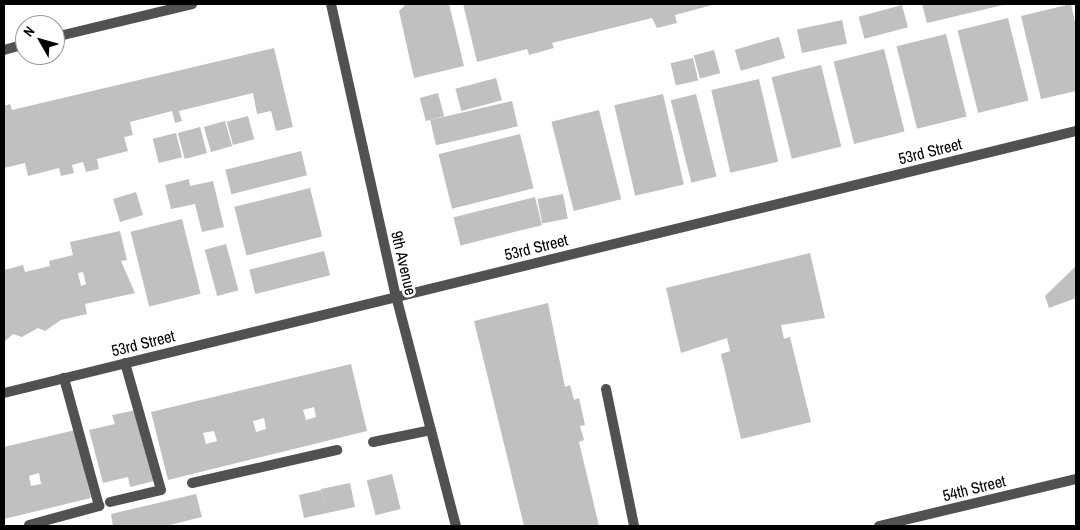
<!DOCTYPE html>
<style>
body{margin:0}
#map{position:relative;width:1080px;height:530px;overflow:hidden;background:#fff;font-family:"Archivo Narrow",sans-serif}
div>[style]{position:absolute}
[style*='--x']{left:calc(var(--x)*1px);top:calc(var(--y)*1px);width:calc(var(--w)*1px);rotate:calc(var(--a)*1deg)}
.building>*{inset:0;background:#c0c0c0;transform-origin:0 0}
.lane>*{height:10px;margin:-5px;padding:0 5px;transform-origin:5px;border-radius:5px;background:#515151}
.street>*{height:10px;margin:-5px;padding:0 5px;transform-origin:5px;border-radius:5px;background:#515151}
span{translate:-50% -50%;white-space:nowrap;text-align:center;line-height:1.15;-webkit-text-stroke:5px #fff;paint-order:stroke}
.street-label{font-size:16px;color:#000}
.frame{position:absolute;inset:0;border:5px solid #000;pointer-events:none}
.north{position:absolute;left:15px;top:15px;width:50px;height:50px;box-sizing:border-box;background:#fff;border:1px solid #999;border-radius:50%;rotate:308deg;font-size:14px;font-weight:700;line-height:20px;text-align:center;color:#000}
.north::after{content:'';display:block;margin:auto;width:18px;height:22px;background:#000;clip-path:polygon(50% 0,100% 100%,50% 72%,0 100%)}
</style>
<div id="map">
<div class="building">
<i style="clip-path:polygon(429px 4px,449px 4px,464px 66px,414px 78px,399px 11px,405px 5px)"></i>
<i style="clip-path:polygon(463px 4px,716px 4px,675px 15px,677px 23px,657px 28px,652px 18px,552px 43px,554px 48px,529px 55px,527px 49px,477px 62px)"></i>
<i style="clip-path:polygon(922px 4px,1003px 4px,1003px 5px,927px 23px)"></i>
<i style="clip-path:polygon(1071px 4px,1076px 26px,1076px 91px,1041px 99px,1021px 16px)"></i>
<i style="left:902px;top:5px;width:23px;height:45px;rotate:75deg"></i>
<i style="left:1008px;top:18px;width:85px;height:52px;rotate:76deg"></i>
<i style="left:842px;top:20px;width:24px;height:46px;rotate:78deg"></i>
<i style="left:946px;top:34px;width:85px;height:51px;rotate:76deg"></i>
<i style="left:779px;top:37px;width:22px;height:46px;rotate:74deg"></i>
<i style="clip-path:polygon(274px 48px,293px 127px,276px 131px,271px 111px,257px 114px,253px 93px,179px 111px,182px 121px,175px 123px,172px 111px,130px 122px,133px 135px,124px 137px,128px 151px,97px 159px,99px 169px,86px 172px,83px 162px,72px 165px,74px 173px,61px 176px,59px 168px,28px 176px,25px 163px,4px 168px,4px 106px,10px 104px,12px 110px)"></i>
<i style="left:884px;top:49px;width:85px;height:52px;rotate:76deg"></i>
<i style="left:714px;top:50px;width:24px;height:21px;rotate:75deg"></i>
<i style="left:693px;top:58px;width:23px;height:23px;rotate:77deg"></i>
<i style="left:821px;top:65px;width:84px;height:51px;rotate:76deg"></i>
<i style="left:496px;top:78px;width:23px;height:42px;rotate:75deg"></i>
<i style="left:759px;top:79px;width:85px;height:49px;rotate:77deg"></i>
<i style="left:438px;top:93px;width:24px;height:19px;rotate:75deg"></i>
<i style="left:663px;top:94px;width:93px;height:50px;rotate:77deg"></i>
<i style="left:696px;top:94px;width:85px;height:26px;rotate:76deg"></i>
<i style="left:512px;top:101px;width:26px;height:84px;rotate:77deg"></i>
<i style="left:599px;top:110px;width:92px;height:49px;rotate:76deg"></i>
<i style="left:248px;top:116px;width:24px;height:22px;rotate:75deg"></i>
<i style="left:225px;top:121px;width:26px;height:22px;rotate:74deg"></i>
<i style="left:200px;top:127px;width:27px;height:23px;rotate:75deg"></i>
<i style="left:176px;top:133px;width:25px;height:24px;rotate:76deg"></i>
<i style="left:520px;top:134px;width:56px;height:84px;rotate:76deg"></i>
<i style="left:301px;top:151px;width:25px;height:78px;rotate:76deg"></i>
<i style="clip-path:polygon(189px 179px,190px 186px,213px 181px,224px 227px,202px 232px,195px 204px,171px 209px,165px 185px)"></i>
<i style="left:310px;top:188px;width:50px;height:78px;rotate:76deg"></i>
<i style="left:136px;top:192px;width:24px;height:24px;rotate:73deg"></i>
<i style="left:563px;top:194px;width:25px;height:26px;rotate:79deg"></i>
<i style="left:535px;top:197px;width:29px;height:84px;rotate:76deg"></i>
<i style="left:182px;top:219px;width:77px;height:53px;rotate:76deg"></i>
<i style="clip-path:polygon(evenodd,120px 231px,127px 260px,121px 261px,135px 293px,85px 304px,87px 314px,61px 320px,45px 331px,38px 328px,22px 337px,13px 334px,4px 342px,4px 270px,23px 265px,25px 272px,50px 266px,49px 261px,73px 255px,70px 242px,120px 231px,83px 272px,86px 284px,81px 286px,78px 273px,83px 272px)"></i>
<i style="left:226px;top:244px;width:48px;height:22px;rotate:75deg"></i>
<i style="left:324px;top:251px;width:25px;height:77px;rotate:76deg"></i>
<i style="clip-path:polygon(810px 253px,825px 318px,781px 325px,784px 339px,790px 337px,811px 422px,741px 439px,721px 354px,730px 351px,727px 338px,681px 353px,666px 288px)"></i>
<i style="clip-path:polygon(1076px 266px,1076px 298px,1049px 308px,1045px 296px)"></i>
<i style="clip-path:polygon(548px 303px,565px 387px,570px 385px,574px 400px,579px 398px,585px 425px,580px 426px,584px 440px,579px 442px,599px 526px,524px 526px,474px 321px)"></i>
<i style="clip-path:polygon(evenodd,351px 364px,367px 431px,168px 480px,151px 412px,351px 364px,314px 407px,316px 417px,306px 420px,303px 410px,314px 407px,351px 364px,264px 418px,266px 429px,256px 432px,253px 421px,264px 418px,351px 364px,214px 431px,217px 441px,206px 444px,203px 433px,214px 431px)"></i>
<i style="clip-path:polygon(136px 410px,154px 481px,130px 487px,128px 477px,103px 483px,89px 430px,115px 424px,112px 415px)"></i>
<i style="clip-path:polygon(evenodd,75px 430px,91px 498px,4px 519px,4px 447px,75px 430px,39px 473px,41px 484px,31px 486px,29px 476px,39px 473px)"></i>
<i style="left:392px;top:474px;width:36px;height:26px;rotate:76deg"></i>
<i style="clip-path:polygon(350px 483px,355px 507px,304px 518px,299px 495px,321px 490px,325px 508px,321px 489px)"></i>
<i style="clip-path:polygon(196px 494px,202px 517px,165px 526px,113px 526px,111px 514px)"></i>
</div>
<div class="lane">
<i style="--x:606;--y:389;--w:140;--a:78.4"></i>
<i style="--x:373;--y:442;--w:59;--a:-11.7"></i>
<i style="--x:192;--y:483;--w:149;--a:-12.8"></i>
<i style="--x:110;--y:502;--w:52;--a:-13.2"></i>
<i style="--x:161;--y:490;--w:132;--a:-105.8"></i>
<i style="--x:29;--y:525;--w:73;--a:-15.2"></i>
<i style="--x:99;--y:506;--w:133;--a:-105.3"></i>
</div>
<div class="street">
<i style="--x:331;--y:4;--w:299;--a:77.5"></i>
<i style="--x:396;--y:296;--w:238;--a:75.4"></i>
<i style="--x:55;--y:37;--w:141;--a:-13.5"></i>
<i style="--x:4;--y:50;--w:22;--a:-16"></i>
<i style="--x:4;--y:393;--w:1104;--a:-13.73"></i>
<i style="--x:879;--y:526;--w:203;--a:-13.4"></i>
</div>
<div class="street-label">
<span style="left:930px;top:151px;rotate:-14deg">53rd Street</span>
<span style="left:536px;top:247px;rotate:-14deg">53rd Street</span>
<span style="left:404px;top:263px;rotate:77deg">9th Avenue</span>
<span style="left:143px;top:343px;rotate:-14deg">53rd Street</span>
<span style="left:974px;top:488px;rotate:-14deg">54th Street</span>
</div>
<div class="frame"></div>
<div class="north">N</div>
</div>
